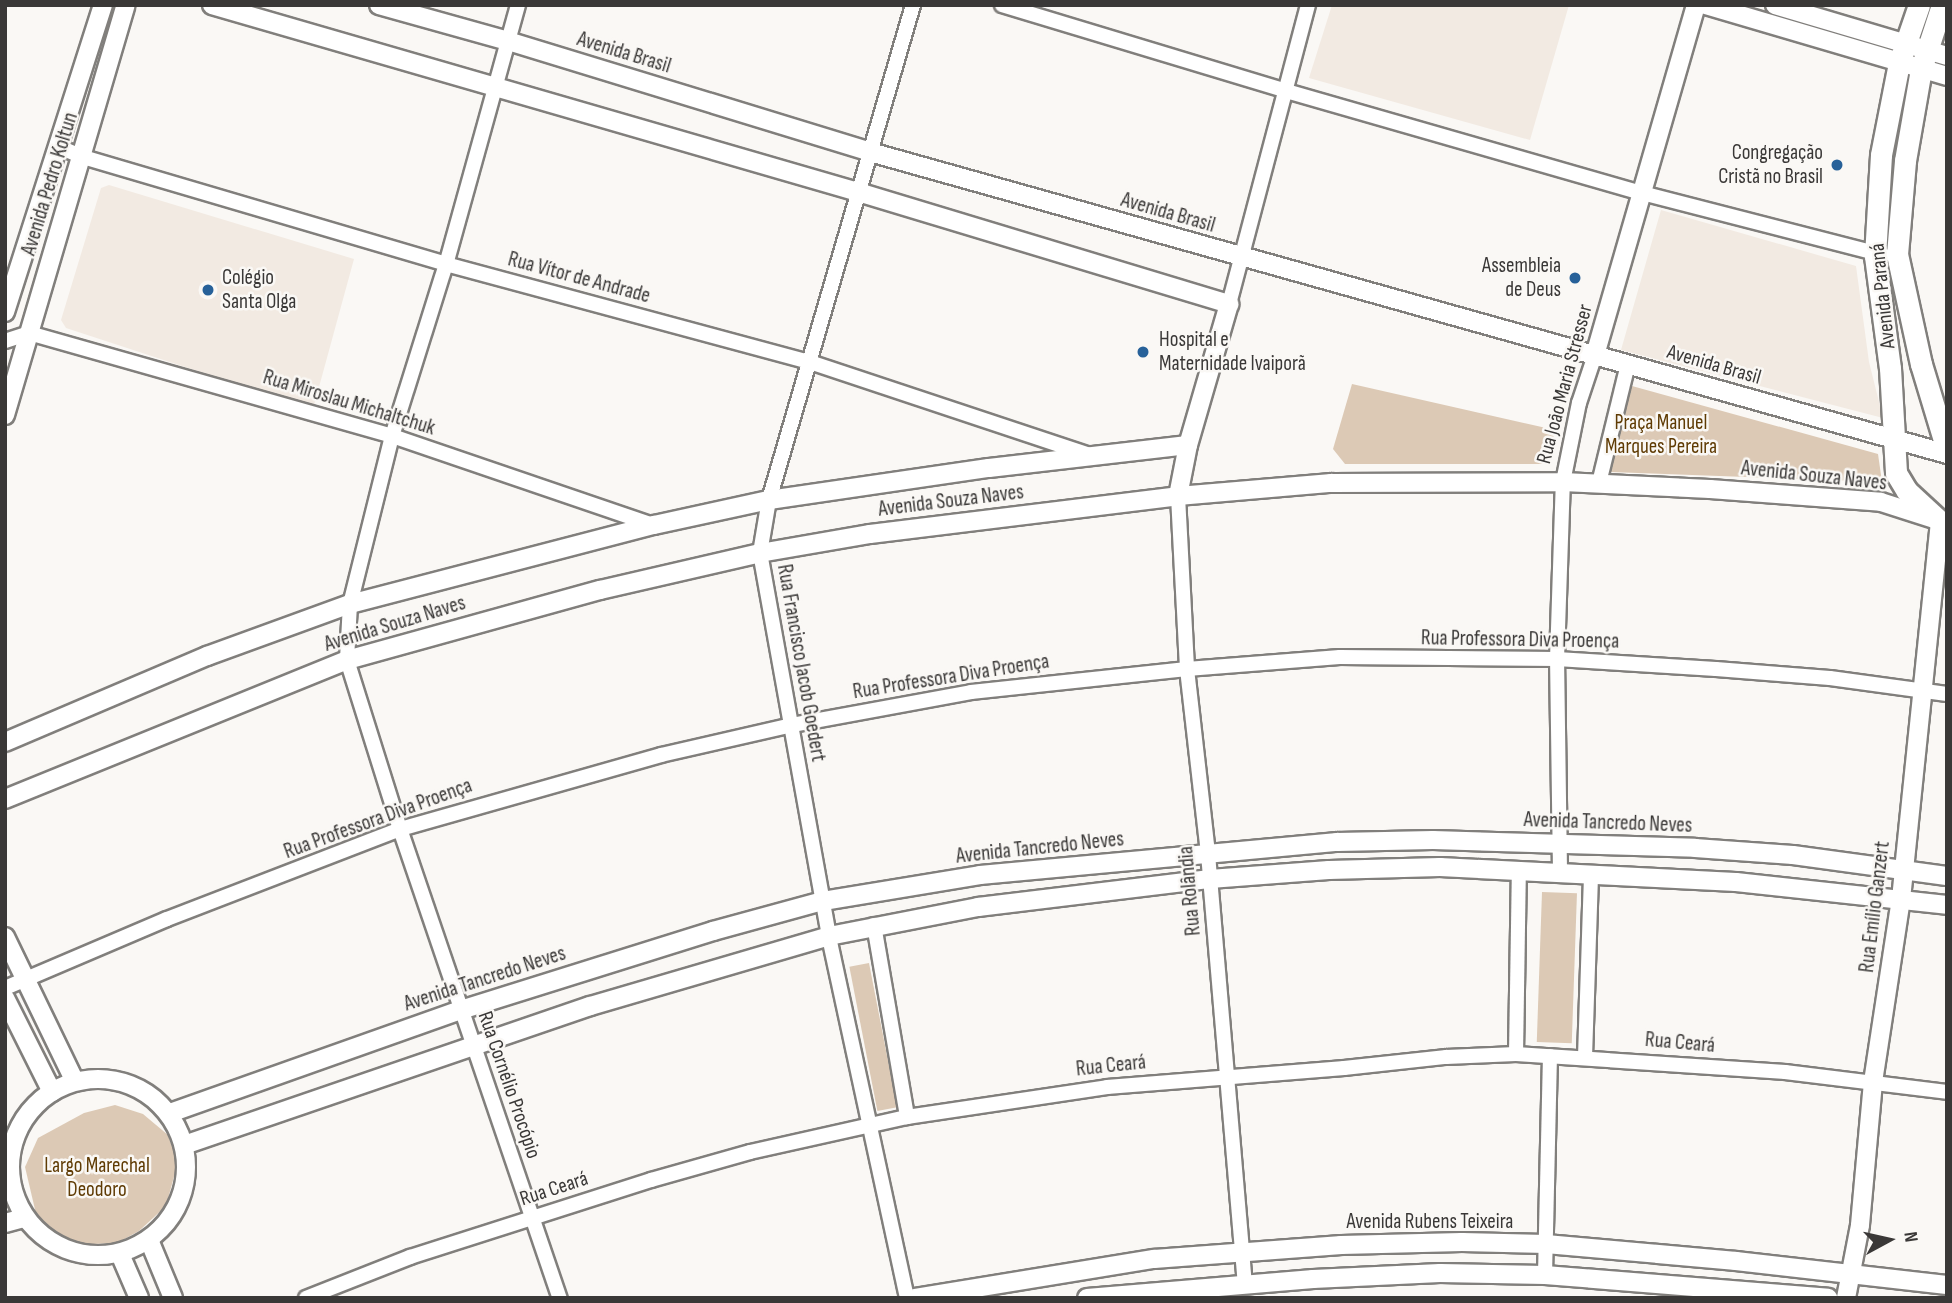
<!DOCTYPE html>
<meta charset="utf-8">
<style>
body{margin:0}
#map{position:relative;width:1952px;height:1303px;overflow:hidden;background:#faf8f5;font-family:"Sofia Sans Condensed",sans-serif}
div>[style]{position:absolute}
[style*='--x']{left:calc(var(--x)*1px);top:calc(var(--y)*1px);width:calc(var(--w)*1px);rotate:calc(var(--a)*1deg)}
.built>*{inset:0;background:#f2eae2}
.green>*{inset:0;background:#dcc9b5;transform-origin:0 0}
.roads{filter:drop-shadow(2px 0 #817f7c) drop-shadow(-2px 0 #817f7c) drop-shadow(0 2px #817f7c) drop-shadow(0 -2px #817f7c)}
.minor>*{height:14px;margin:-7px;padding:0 7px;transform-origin:7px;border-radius:7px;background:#fff}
.tertiary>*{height:18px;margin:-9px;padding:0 9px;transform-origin:9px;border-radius:9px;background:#fff}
.tertiary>.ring{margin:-9px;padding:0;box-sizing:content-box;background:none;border:18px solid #fff;border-radius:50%}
.secondary>*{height:21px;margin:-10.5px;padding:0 10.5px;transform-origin:10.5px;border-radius:10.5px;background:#fff}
.dots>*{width:19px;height:19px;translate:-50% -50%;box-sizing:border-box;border:4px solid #faf8f5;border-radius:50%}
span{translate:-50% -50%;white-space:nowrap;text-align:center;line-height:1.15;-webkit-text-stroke:5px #faf8f5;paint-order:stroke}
.street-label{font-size:21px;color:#3a3837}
.poi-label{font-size:21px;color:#3a3837}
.right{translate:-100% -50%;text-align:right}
.left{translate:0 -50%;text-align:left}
.park-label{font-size:21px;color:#5f3b04}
.frame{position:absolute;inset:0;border:7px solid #3a3837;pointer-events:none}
.north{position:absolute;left:1854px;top:1205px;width:70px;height:70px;-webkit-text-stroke:5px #faf8f5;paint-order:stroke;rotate:82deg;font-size:19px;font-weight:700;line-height:28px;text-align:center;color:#3a3837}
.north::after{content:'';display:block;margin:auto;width:24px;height:32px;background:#3a3837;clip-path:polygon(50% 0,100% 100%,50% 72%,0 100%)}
</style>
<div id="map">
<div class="built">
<i style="clip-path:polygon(1332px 5px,1569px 5px,1530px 140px,1309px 78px)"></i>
<i style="clip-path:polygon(109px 185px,354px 259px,313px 409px,66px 328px,61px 320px,101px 188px)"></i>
<i style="clip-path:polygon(1661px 210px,1856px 266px,1869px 362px,1883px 418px,1621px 350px)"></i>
</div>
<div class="green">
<i style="clip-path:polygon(1352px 384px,1555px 430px,1547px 464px,1345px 464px,1333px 449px)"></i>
<i style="clip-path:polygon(1632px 386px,1878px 454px,1882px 482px,1611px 472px)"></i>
<i style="left:1542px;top:892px;width:35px;height:150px;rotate:2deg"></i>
<i style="left:869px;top:963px;width:147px;height:20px;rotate:79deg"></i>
<i style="clip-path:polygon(115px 1105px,143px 1114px,168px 1135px,175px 1155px,175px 1173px,166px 1206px,139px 1231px,117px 1243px,69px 1245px,37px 1218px,25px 1167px,38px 1138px,84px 1113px)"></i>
</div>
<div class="roads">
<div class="minor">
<i style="--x:518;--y:5;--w:269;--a:105.5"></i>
<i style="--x:446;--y:264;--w:180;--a:107.4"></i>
<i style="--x:392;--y:436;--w:173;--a:104"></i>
<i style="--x:350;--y:604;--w:56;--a:93.1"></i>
<i style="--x:347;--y:660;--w:177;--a:72.6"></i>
<i style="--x:400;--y:829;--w:496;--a:71.2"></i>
<i style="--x:1002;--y:5;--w:297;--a:16.8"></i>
<i style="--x:1286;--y:91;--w:370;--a:16"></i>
<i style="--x:1642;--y:193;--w:249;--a:14.4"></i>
<i style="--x:57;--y:146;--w:28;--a:23"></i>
<i style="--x:83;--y:157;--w:378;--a:16.4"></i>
<i style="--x:446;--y:264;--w:377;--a:15.1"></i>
<i style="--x:810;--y:362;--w:294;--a:18.4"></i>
<i style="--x:1229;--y:304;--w:309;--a:-75.2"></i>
<i style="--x:5;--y:341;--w:25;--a:-18"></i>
<i style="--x:29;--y:333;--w:377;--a:15.8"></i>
<i style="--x:392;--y:436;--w:277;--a:18.8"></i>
<i style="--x:1599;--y:483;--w:122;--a:-76.3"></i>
<i style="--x:1178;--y:496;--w:173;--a:87"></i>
<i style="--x:1187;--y:669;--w:186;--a:83.5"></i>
<i style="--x:1208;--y:854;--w:431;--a:85.1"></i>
<i style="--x:1560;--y:871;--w:212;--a:-90.8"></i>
<i style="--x:1557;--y:659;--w:177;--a:-88.1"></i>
<i style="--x:1563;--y:482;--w:81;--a:-78.6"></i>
<i style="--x:1579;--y:403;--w:51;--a:-71.6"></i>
<i style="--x:874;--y:925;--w:195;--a:80.2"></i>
<i style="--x:5;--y:988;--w:176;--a:-23.1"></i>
<i style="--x:167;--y:919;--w:250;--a:-21.1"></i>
<i style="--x:400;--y:829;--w:271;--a:-15.8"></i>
<i style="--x:661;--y:755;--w:134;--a:-12.9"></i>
<i style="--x:792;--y:725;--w:182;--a:-10.4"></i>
<i style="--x:971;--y:692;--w:217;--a:-6.1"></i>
<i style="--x:1187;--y:669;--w:153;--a:-4.5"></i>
<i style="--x:1340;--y:657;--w:217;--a:0.5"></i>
<i style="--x:1557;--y:659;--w:159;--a:3.6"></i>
<i style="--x:1716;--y:669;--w:114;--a:4.5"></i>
<i style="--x:1830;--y:678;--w:118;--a:7.8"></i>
<i style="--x:1516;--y:1054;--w:185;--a:-89.1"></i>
<i style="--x:1585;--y:1057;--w:184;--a:-88.1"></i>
<i style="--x:1545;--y:1275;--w:219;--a:-88.7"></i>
<i style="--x:306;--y:1298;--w:112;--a:-21.5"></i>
<i style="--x:410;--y:1257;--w:253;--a:-17.7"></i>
<i style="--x:651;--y:1180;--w:103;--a:-15.8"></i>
<i style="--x:750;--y:1152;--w:161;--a:-12.6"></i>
<i style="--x:907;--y:1117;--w:202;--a:-8.5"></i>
<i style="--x:1107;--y:1087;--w:238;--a:-4.6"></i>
<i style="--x:1344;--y:1068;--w:103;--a:-6.2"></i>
<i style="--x:1446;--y:1057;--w:70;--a:-2.5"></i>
<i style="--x:1516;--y:1054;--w:270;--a:3.8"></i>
<i style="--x:1785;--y:1072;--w:163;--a:7"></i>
<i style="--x:907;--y:1298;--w:370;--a:-102.2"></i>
<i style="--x:829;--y:936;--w:389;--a:-100.2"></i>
<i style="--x:760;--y:553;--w:54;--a:-80.4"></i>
<i style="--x:769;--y:500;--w:516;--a:-73.78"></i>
</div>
<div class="tertiary">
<i style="--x:212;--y:5;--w:673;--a:16.14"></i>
<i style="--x:858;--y:192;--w:388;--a:16.8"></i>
<i style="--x:1229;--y:304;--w:147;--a:106.2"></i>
<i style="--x:1188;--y:445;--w:52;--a:101.1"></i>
<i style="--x:379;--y:5;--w:134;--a:15.6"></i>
<i style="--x:508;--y:41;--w:379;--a:17"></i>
<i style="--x:870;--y:152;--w:1119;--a:15.66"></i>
<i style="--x:1706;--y:5;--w:251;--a:16.4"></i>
<i style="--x:1775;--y:5;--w:179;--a:16.5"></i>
<i style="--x:5;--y:312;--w:322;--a:-72.3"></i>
<i style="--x:1595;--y:355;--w:364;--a:-73.9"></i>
<i style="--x:5;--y:415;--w:427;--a:-73.6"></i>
<i style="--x:5;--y:742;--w:220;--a:-23.1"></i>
<i style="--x:207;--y:656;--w:152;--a:-20"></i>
<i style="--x:350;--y:604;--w:314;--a:-14.6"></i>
<i style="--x:654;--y:525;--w:118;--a:-12.3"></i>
<i style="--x:769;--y:500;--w:222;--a:-8.3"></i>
<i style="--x:989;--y:468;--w:200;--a:-6.6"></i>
<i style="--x:5;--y:799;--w:369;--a:-22.1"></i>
<i style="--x:347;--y:660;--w:263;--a:-15.5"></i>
<i style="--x:600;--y:590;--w:164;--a:-13"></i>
<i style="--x:760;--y:553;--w:112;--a:-9.8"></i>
<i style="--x:870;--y:534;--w:310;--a:-7"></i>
<i style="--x:1178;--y:496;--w:154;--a:-4.9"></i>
<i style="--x:1331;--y:483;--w:232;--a:-0.2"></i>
<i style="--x:1563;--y:482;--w:147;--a:2.7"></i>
<i style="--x:1710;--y:489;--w:171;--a:4.3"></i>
<i style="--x:1881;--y:502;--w:59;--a:17.8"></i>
<i style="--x:5;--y:937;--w:159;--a:64.2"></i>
<i style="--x:5;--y:998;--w:105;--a:63.4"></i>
<i class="ring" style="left:10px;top:1079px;width:158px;height:158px"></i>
<i style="--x:170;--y:1113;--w:309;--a:-19.5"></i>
<i style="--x:461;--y:1010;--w:264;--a:-17.4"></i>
<i style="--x:713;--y:931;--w:114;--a:-15.3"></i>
<i style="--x:823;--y:901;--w:159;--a:-9.4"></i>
<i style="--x:980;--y:875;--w:359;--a:-5.3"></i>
<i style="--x:1337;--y:842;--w:96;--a:-1.2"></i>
<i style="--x:1433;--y:840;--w:262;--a:1.7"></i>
<i style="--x:1695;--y:848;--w:98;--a:4.1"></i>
<i style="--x:1793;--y:855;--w:155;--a:7.8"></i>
<i style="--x:184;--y:1145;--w:429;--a:-18.9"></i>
<i style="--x:590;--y:1006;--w:249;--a:-16.3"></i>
<i style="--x:829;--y:936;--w:152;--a:-11"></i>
<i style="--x:978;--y:907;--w:234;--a:-6.9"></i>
<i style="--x:1210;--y:879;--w:119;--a:-4.3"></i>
<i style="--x:1329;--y:870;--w:111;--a:-1.5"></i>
<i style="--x:1440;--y:867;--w:296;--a:2.9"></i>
<i style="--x:1736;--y:882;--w:212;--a:6.2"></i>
<i style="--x:5;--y:1223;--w:20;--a:-15"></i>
<i style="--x:149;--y:1240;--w:63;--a:67.5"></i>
<i style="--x:120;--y:1254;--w:48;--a:66.6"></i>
<i style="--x:915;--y:1298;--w:242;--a:-9.3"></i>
<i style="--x:1154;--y:1259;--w:188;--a:-4.3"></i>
<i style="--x:1341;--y:1245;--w:121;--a:-1.4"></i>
<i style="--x:1462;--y:1242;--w:84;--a:1.4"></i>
<i style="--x:1546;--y:1244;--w:191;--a:5.1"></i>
<i style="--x:1736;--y:1261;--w:212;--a:6.5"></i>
<i style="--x:1087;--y:1298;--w:227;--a:-4.8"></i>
<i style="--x:1313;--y:1279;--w:127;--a:-2.7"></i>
<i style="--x:1440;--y:1273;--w:105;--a:1.1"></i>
<i style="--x:1545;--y:1275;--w:284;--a:4.6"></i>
<i style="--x:1846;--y:1298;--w:74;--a:-79.1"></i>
<i style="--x:1860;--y:1225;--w:144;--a:-84.8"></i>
<i style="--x:1873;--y:1082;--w:185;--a:-81.3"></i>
<i style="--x:1901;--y:899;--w:380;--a:-84.1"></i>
</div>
<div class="secondary">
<i style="--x:1919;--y:5;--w:61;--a:109"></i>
<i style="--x:1899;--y:63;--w:94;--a:101.1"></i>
<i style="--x:1881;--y:155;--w:101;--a:93.4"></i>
<i style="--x:1875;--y:256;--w:113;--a:82.4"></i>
<i style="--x:1890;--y:368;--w:105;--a:86.7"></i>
<i style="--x:1896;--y:473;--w:21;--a:59"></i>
<i style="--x:1907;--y:491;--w:54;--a:42.8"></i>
<i style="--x:1942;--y:5;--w:67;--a:108.2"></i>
<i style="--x:1921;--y:69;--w:93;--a:99.9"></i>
<i style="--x:1905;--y:161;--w:93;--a:94.9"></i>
<i style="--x:1897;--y:254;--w:113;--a:77.7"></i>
<i style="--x:1921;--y:364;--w:90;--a:73.2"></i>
</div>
</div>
<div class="dots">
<i style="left:1837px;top:165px;background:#276199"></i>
<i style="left:1575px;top:278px;background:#276199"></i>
<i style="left:208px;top:290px;background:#276199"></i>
<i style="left:1143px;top:352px;background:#276199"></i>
</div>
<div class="street-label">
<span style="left:624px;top:53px;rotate:17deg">Avenida Brasil</span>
<span style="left:50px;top:184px;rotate:-73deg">Avenida Pedro Koltun</span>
<span style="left:1168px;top:213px;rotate:16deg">Avenida Brasil</span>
<span style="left:579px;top:278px;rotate:15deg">Rua Vítor de Andrade</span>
<span style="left:1883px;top:296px;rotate:-96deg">Avenida Paraná</span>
<span style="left:1714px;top:365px;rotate:16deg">Avenida Brasil</span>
<span style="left:1565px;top:384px;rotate:-75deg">Rua João Maria Stresser</span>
<span style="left:349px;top:403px;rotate:17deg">Rua Miroslau Michaltchuk</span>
<span style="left:1814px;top:476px;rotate:6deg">Avenida Souza Naves</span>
<span style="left:951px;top:501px;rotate:-7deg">Avenida Souza Naves</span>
<span style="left:395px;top:624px;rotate:-17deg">Avenida Souza Naves</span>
<span style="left:1520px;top:640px;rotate:1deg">Rua Professora Diva Proença</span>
<span style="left:801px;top:663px;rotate:80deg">Rua Francisco Jacob Goedert</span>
<span style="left:951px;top:677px;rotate:-9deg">Rua Professora Diva Proença</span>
<span style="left:378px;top:819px;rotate:-20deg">Rua Professora Diva Proença</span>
<span style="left:1608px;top:823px;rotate:2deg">Avenida Tancredo Neves</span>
<span style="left:1040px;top:848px;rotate:-6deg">Avenida Tancredo Neves</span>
<span style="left:1190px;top:891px;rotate:-95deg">Rua Rolândia</span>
<span style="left:1875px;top:907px;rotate:-83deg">Rua Emílio Ganzert</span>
<span style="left:485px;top:979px;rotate:-18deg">Avenida Tancredo Neves</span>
<span style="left:1680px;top:1043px;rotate:5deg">Rua Ceará</span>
<span style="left:1111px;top:1066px;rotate:-6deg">Rua Ceará</span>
<span style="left:509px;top:1085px;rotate:71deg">Rua Cornélio Procópio</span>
<span style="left:554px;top:1189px;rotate:-18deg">Rua Ceará</span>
<span style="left:1430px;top:1222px">Avenida Rubens Teixeira</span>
</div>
<div class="poi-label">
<span class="right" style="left:1823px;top:165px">Congregação<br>Cristã no Brasil</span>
<span class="right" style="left:1561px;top:278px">Assembleia<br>de Deus</span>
<span class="left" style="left:222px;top:290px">Colégio<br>Santa Olga</span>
<span class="left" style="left:1159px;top:352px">Hospital e<br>Maternidade Ivaiporã</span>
</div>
<div class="park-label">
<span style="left:1661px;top:435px">Praça Manuel<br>Marques Pereira</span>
<span style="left:97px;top:1178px">Largo Marechal<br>Deodoro</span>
</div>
<div class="frame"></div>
<div class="north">N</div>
</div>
